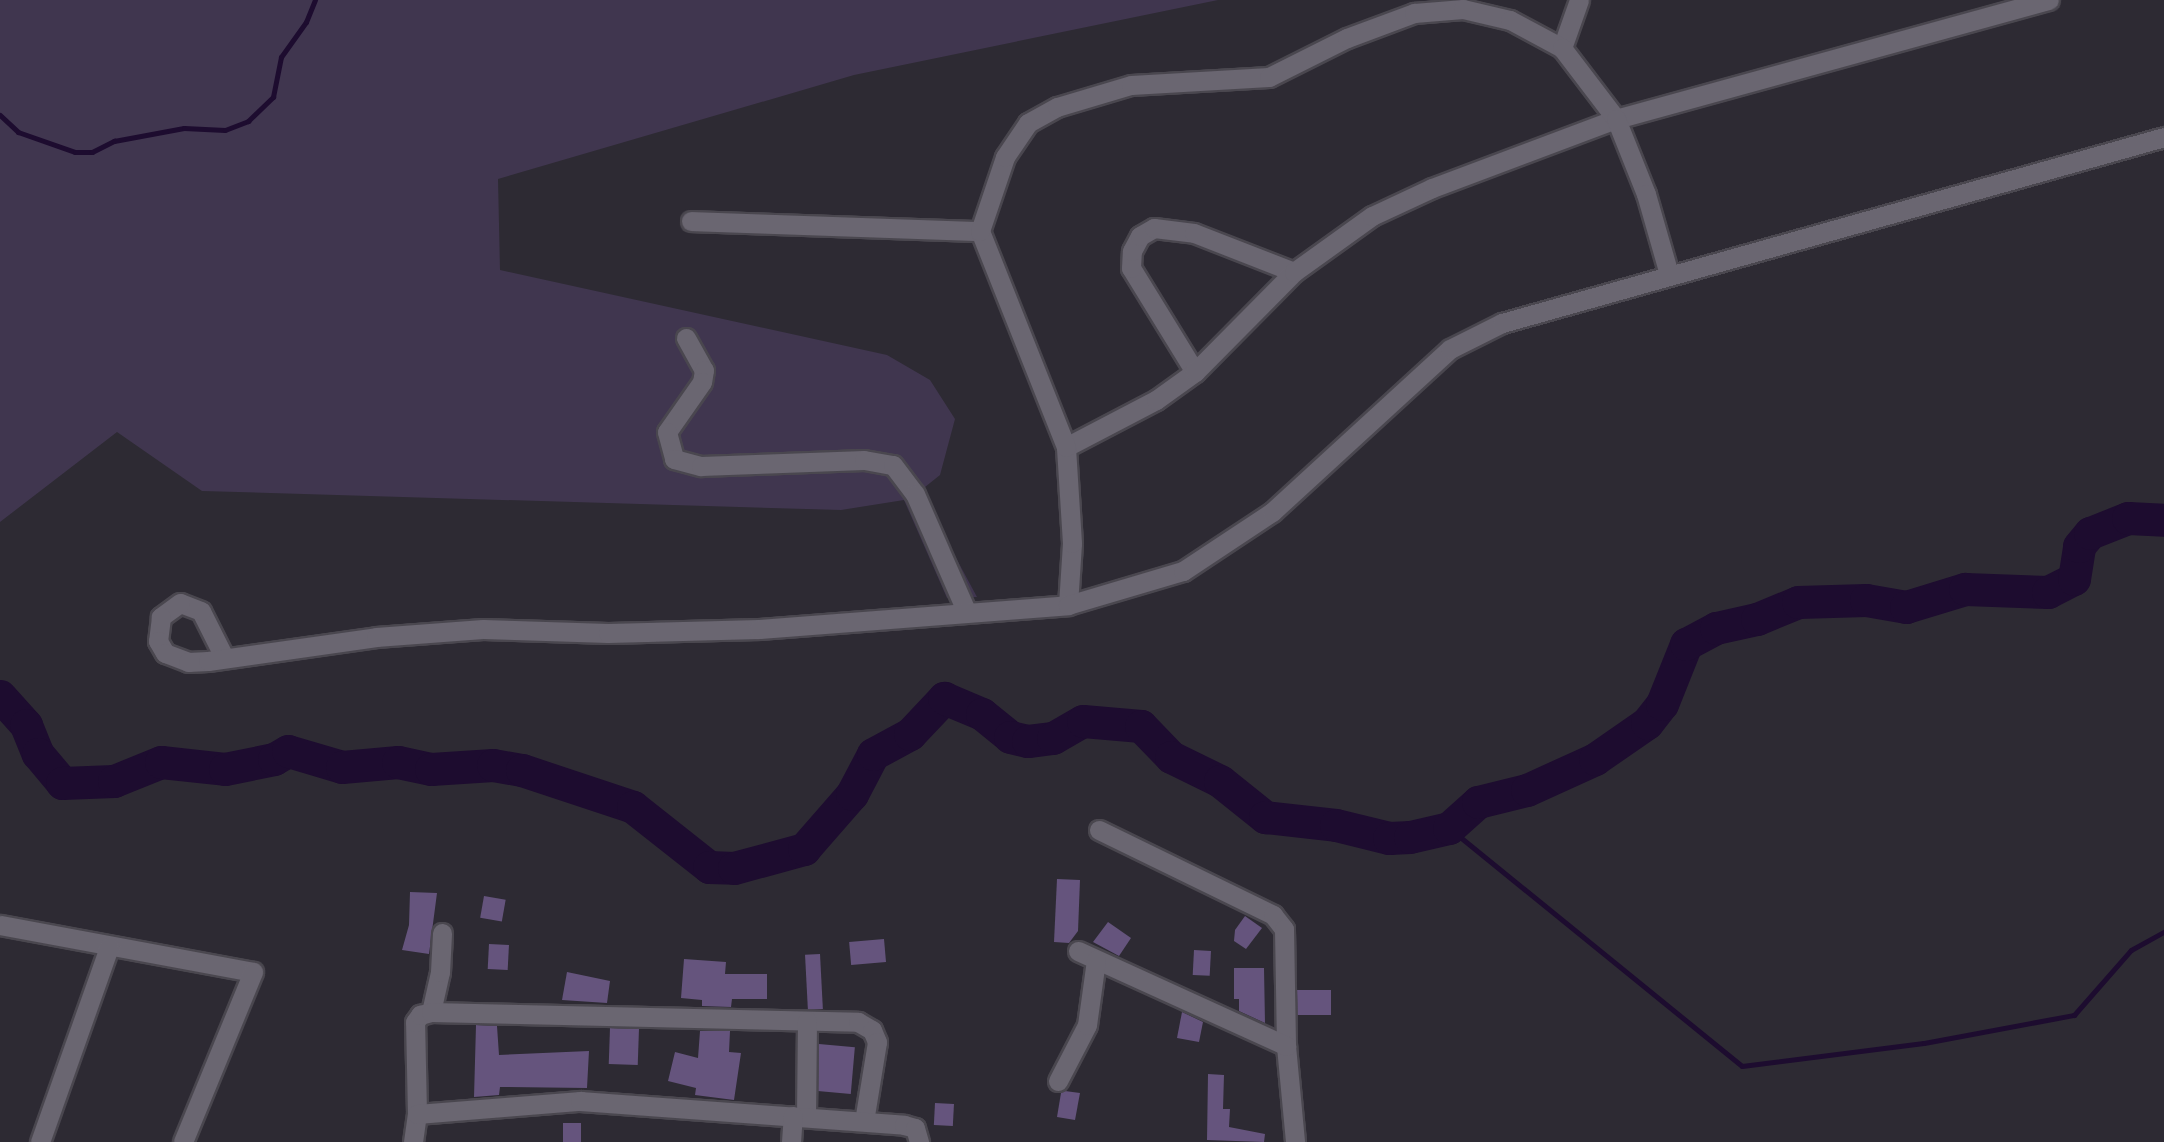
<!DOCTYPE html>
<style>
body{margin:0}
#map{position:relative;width:2164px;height:1142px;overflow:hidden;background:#2d2a33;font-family:Raleway,sans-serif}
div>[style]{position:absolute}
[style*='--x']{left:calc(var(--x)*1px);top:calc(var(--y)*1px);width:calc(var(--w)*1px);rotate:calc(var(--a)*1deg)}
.green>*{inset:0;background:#40364f}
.stream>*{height:5px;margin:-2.5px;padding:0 2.5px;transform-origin:2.5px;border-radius:2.5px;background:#1d0c2f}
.river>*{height:33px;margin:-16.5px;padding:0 16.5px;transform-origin:16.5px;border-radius:16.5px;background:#1d0c2f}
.building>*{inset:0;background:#65547d;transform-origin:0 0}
.roads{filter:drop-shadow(2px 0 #4a474f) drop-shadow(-2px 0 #4a474f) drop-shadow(0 2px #4a474f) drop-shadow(0 -2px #4a474f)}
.minor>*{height:19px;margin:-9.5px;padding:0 9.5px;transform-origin:9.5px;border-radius:9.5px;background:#6a6671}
span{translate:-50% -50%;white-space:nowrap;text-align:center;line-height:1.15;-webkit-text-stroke:6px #151317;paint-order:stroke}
</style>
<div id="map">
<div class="green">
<i style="clip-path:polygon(0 0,1218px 0,854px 75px,498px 179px,500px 270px,887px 355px,930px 380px,955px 419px,940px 475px,920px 491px,977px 597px,947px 598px,904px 500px,841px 510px,202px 491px,117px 432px,0 522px)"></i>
</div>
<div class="stream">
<i style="--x:0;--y:115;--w:25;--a:43"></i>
<i style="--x:18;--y:132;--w:60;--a:19.3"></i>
<i style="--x:75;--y:152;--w:17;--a:0"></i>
<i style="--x:92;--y:152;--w:25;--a:-27"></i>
<i style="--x:114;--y:141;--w:71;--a:-10.5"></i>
<i style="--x:184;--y:128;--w:41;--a:2.8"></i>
<i style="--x:225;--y:130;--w:25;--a:-21"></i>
<i style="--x:248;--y:121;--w:35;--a:-44"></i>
<i style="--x:273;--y:97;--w:41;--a:-78.7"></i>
<i style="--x:281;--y:57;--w:43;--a:-54.5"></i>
<i style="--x:306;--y:22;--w:24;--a:-68"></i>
<i style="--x:1449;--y:828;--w:377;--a:39.1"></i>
<i style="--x:1742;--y:1066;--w:183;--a:-7.2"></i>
<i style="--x:1924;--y:1043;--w:153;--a:-10.6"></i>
<i style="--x:2074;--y:1015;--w:86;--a:-48.8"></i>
<i style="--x:2131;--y:950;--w:38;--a:-29"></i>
</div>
<div class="river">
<i style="--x:0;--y:696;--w:39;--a:48"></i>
<i style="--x:26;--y:725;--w:31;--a:68"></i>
<i style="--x:38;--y:754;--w:38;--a:50"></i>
<i style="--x:62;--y:783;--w:52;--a:-2.2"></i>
<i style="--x:114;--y:781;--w:51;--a:-22"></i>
<i style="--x:161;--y:762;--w:64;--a:6.2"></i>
<i style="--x:225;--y:769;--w:50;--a:-11.5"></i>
<i style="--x:274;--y:759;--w:16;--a:-30"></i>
<i style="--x:288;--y:751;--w:56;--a:16.5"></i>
<i style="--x:342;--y:767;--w:56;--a:-5.1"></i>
<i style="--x:398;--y:762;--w:34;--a:12"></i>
<i style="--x:431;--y:769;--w:62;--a:-3.7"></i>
<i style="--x:493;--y:765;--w:29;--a:10"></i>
<i style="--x:522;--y:770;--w:117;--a:18.4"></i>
<i style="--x:633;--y:807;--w:97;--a:38.3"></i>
<i style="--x:709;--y:867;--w:25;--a:2"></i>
<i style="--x:734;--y:868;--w:73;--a:-15.2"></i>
<i style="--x:804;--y:849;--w:73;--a:-48.9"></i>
<i style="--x:852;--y:794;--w:45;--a:-62.3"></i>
<i style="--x:873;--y:754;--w:42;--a:-28.4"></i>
<i style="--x:910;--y:734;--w:50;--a:-46.6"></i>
<i style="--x:944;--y:698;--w:41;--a:22.8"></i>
<i style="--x:982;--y:714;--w:36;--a:39"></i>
<i style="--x:1010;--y:737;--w:18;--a:13"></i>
<i style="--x:1028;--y:741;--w:25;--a:-7"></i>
<i style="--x:1053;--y:738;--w:34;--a:-30"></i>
<i style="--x:1083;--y:721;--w:58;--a:4.9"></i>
<i style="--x:1141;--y:726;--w:43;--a:45.9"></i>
<i style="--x:1171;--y:757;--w:55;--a:26.1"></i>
<i style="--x:1220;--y:781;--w:58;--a:38.7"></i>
<i style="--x:1265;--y:817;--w:71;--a:6.4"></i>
<i style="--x:1336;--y:825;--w:55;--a:13.8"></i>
<i style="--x:1389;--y:838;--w:21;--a:-3"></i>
<i style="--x:1410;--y:837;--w:40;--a:-13"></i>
<i style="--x:1449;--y:828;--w:39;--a:-42"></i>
<i style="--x:1478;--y:802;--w:50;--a:-13.8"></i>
<i style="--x:1527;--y:790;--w:75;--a:-24.5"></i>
<i style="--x:1595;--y:759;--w:63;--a:-34.7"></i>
<i style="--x:1647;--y:723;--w:24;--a:-52"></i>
<i style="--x:1662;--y:704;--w:65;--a:-68.2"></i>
<i style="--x:1686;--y:644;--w:34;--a:-28"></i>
<i style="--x:1716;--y:628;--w:42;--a:-12.4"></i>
<i style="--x:1757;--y:619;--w:44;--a:-22.5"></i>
<i style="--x:1798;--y:602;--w:68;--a:-1.7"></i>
<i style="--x:1866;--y:600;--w:41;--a:9.9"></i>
<i style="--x:1906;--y:607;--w:62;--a:-17"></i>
<i style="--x:1965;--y:589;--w:83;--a:2.1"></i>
<i style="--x:2048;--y:592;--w:29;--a:-27"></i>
<i style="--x:2074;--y:579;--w:33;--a:-81"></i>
<i style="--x:2079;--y:546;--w:17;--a:-50"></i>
<i style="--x:2090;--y:533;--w:41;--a:-21.5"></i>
<i style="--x:2128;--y:518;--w:36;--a:3"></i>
</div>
<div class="building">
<i style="clip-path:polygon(1057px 879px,1080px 880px,1078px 931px,1069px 943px,1054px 942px)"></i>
<i style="clip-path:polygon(410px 892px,437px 893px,429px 954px,402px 950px,409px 925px)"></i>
<i style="left:484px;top:896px;width:22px;height:22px;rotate:10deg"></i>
<i style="clip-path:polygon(1245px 916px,1262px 928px,1246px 949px,1234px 941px,1235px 930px)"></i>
<i style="clip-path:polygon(1108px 922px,1131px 938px,1119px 956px,1093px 942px)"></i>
<i style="left:884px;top:939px;width:23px;height:35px;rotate:85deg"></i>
<i style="left:489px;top:944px;width:20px;height:25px;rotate:3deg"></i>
<i style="left:1194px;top:950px;width:17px;height:25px;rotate:3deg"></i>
<i style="left:820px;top:954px;width:55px;height:15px;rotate:87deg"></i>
<i style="clip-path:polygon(684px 959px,726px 962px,725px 974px,767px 974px,767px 999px,732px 999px,731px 1007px,702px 1006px,702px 1000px,681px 998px)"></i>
<i style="clip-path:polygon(1234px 968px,1264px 968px,1265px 1023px,1239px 1011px,1239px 999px,1234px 999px)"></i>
<i style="clip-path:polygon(567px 972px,610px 981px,607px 1003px,562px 1000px)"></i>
<i style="left:1297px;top:990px;width:34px;height:25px"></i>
<i style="clip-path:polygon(1182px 1012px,1203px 1022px,1199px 1042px,1177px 1038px)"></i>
<i style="clip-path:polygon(476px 1025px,497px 1026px,499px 1055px,589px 1051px,587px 1088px,500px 1087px,499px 1095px,474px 1097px)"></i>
<i style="left:610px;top:1028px;width:29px;height:36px;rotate:2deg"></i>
<i style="clip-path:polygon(700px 1031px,730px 1031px,729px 1052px,741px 1053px,734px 1100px,695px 1095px,696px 1088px,668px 1081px,675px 1052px,698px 1058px)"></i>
<i style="left:819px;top:1044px;width:36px;height:47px;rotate:5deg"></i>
<i style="clip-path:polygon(1208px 1074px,1224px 1075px,1223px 1109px,1230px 1109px,1229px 1127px,1265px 1134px,1264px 1142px,1207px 1140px)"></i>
<i style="clip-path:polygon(1065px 1091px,1080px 1093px,1075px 1120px,1057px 1117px,1061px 1093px)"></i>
<i style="left:935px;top:1103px;width:19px;height:22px;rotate:3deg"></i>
<i style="left:563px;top:1123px;width:18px;height:19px"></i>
</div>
<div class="roads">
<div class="minor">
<i style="--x:1562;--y:48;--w:51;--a:-70.5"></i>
<i style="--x:691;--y:221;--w:289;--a:2"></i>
<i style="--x:686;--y:338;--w:37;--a:61"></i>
<i style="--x:704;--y:370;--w:12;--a:99"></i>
<i style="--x:702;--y:382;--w:61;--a:125"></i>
<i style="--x:667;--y:432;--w:28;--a:75"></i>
<i style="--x:674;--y:459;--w:28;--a:15"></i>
<i style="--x:701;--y:466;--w:163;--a:-2.1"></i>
<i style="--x:864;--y:460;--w:29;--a:10"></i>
<i style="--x:893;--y:465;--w:36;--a:53"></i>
<i style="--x:915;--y:494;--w:128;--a:66.4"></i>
<i style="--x:1195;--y:372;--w:122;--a:-121.6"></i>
<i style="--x:1131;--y:268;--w:17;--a:-87"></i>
<i style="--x:1132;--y:251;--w:17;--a:-62"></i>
<i style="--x:1140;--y:236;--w:16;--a:-30"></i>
<i style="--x:1154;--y:228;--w:40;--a:7.1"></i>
<i style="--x:1194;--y:233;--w:107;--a:21.3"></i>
<i style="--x:1066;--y:447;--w:102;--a:-27.6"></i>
<i style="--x:1156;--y:400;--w:48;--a:-35.7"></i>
<i style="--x:1195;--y:372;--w:141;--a:-45.3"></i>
<i style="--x:1294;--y:272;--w:96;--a:-35.7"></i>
<i style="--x:1372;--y:216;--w:66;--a:-25"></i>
<i style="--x:1432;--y:188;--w:197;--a:-20.6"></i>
<i style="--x:1616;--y:119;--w:449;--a:-15.4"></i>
<i style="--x:1068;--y:605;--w:62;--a:-86.3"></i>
<i style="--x:1072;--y:543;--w:96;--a:-93.6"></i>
<i style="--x:1066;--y:447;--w:232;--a:-111.7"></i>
<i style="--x:980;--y:231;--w:78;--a:-71.3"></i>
<i style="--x:1005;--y:157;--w:41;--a:-55.9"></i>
<i style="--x:1028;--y:123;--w:33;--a:-29"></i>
<i style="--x:1057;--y:107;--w:77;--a:-16.6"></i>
<i style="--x:1131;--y:85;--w:138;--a:-3.3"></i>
<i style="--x:1269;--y:77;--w:87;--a:-26.6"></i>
<i style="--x:1347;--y:38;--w:72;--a:-20.5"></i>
<i style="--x:1414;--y:13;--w:49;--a:-4.7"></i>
<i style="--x:1463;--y:9;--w:48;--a:13.2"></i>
<i style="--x:1510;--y:20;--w:59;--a:28.3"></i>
<i style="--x:1562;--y:48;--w:89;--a:52.7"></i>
<i style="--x:1616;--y:119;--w:81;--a:68.2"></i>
<i style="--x:1646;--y:194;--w:83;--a:74"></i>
<i style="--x:224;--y:657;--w:51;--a:-116.6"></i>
<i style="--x:201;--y:611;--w:22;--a:-159"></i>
<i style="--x:180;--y:603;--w:24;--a:144"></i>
<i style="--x:161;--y:617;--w:24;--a:97"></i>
<i style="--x:158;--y:641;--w:14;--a:60"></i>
<i style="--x:165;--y:653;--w:25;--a:21"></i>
<i style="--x:188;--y:662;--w:20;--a:-3"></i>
<i style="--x:208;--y:661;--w:170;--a:-8.1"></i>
<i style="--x:376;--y:637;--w:107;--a:-4.3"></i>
<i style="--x:483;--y:629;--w:125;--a:1.8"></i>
<i style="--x:608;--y:633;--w:151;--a:-1.5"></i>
<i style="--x:759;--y:629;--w:310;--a:-4.4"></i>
<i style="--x:1068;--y:605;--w:120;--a:-16.5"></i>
<i style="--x:1183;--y:571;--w:107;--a:-33.5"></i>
<i style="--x:1272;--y:512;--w:241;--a:-42.5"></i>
<i style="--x:1450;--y:349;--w:58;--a:-26.6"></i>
<i style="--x:1502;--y:323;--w:688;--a:-15.69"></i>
<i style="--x:1099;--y:830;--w:194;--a:26"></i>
<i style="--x:1273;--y:915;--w:18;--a:52"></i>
<i style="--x:1284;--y:929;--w:117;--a:89"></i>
<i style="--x:1286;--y:1046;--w:96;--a:84.6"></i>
<i style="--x:0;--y:925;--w:257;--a:10.5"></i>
<i style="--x:253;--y:972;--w:184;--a:112.4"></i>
<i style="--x:1078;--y:951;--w:229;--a:24.5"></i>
<i style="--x:431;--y:1012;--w:41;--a:-77.3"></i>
<i style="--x:440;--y:972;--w:39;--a:-87"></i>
<i style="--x:1058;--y:1081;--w:63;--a:-62.6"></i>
<i style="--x:1087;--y:1025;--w:66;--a:-82.1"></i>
<i style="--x:417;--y:1114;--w:92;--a:-91.2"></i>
<i style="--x:415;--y:1022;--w:9;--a:-54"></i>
<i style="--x:420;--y:1015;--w:11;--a:-15"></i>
<i style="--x:431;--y:1012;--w:427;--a:1.3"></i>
<i style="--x:858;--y:1022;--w:16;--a:30"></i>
<i style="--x:872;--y:1030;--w:13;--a:67"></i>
<i style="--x:877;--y:1042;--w:80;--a:99.3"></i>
<i style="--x:806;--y:1117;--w:96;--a:-89.4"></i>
<i style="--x:40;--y:1142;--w:207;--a:-70.5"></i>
<i style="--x:413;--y:1142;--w:28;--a:-82"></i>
<i style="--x:417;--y:1114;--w:164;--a:-4.6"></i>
<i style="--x:580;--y:1101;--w:325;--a:4.2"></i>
<i style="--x:904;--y:1125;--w:11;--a:15"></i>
<i style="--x:915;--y:1128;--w:15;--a:74"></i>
<i style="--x:791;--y:1142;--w:26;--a:-86"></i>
</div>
</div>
</div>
